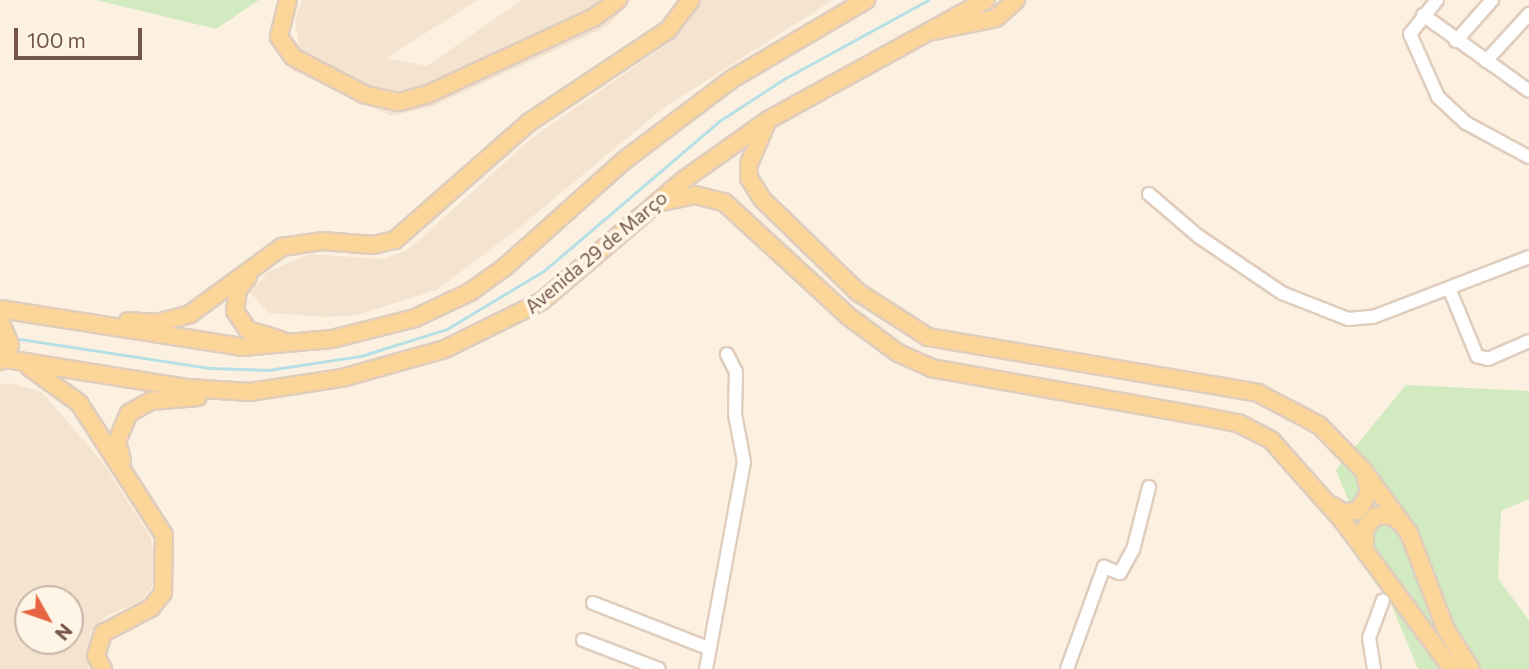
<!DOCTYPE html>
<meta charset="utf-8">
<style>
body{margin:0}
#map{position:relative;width:1529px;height:669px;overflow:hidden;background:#fcf1e1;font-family:Commissioner,sans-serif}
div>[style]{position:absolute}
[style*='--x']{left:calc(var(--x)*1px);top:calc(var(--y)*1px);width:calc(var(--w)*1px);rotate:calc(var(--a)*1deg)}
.residential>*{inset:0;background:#f4e3cf}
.green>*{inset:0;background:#d1eac0}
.stream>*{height:2.5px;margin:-1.25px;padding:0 1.25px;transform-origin:1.25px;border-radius:1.25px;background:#b6e0e6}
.roads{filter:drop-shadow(2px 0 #e0cdbd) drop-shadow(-2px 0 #e0cdbd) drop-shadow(0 2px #e0cdbd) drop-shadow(0 -2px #e0cdbd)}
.minor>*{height:12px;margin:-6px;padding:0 6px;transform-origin:6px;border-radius:6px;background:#fff}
.major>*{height:16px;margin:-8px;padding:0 8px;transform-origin:8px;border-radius:8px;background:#fcd598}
span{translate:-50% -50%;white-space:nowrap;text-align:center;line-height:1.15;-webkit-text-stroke:7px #fff5e7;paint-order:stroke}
.street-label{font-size:19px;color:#735648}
.north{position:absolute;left:14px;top:585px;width:70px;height:70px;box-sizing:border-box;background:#fff5e7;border:2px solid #c7b5a7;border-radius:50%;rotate:130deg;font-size:19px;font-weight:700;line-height:28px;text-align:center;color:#735648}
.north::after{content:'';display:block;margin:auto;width:24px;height:32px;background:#e86544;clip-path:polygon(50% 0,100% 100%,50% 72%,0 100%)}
.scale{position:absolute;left:14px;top:28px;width:128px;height:32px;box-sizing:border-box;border:4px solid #735648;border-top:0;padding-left:9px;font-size:21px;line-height:24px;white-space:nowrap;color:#735648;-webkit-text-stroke:5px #fff5e7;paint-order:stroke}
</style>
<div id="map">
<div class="residential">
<i style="clip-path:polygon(302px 0,478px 0,386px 58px,427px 66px,522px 0,632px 0,608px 26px,433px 106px,391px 116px,292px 70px,282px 58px,282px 41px,299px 44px,295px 20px)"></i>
<i style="clip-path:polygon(689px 0,833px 0,662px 109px,509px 236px,436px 290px,358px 315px,326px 317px,269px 313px,250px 292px,268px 272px,309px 254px,384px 259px,409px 249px,532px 138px,666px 45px,690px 13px)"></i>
<i style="clip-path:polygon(evenodd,10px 383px,42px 392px,103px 463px,150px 536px,157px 565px,151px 589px,141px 601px,106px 616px,90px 633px,88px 669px,0 669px,0 384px,10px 383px,28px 599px,70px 599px,70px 641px,28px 641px,28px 599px)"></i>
</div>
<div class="green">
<i style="clip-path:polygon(96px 0,259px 0,216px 29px)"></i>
<i style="clip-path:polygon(1406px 385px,1529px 391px,1529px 499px,1501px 511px,1498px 579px,1529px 620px,1529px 669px,1418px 669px,1336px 470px)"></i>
</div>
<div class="stream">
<i style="--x:20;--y:339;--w:192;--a:8.7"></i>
<i style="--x:210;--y:368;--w:58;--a:2"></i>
<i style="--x:268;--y:370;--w:94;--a:-8.6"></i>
<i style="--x:361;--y:356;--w:90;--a:-17.4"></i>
<i style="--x:447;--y:329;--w:114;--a:-31"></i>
<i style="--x:545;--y:270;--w:228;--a:-40.5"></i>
<i style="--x:718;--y:122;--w:79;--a:-33.1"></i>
<i style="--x:784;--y:79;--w:164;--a:-28.7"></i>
</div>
<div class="roads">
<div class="minor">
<i style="--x:1437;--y:0;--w:43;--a:128.5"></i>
<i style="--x:1410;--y:34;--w:69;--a:66"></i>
<i style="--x:1438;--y:97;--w:38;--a:43"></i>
<i style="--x:1466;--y:123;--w:72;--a:28.4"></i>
<i style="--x:1423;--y:15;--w:130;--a:35.6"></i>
<i style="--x:1456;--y:41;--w:55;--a:-48.7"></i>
<i style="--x:1486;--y:61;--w:64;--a:-47.5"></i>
<i style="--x:1149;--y:194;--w:65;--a:40.6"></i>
<i style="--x:1198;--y:236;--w:102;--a:34.2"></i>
<i style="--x:1282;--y:293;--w:71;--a:21.5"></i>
<i style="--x:1348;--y:319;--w:25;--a:-5"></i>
<i style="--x:1373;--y:317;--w:167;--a:-21"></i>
<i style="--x:1449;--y:288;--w:74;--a:67.6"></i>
<i style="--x:1477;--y:356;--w:11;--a:15"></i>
<i style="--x:1488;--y:359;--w:45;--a:-23.7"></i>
<i style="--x:593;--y:603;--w:123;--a:21.4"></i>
<i style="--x:583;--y:640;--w:81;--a:20.9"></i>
<i style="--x:706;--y:669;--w:210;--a:-79.6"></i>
<i style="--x:744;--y:462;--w:49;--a:-100.6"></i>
<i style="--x:735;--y:414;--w:42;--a:-88.6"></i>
<i style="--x:736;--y:372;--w:20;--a:-117"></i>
<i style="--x:1067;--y:669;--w:109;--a:-70.1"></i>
<i style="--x:1104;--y:567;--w:17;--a:21"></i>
<i style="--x:1120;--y:573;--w:26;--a:-61"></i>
<i style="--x:1133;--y:550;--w:65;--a:-75.7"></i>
<i style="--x:1374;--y:669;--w:31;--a:-99"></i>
<i style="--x:1369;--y:638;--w:40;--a:-69.8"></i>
</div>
<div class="major">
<i style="--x:288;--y:0;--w:38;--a:104"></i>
<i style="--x:279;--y:37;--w:24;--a:55"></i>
<i style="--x:293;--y:57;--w:82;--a:27.5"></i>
<i style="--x:366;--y:95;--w:34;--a:12"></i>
<i style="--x:399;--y:102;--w:28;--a:-15"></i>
<i style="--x:426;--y:95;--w:184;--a:-24.8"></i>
<i style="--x:593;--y:18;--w:31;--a:-36"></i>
<i style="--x:934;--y:31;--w:63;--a:-11.8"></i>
<i style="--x:996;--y:18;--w:27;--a:-42"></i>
<i style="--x:767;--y:122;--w:46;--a:113.2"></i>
<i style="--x:749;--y:164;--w:14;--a:90"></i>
<i style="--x:749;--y:178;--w:25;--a:58"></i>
<i style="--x:762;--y:199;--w:134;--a:44.1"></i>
<i style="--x:858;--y:292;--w:83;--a:32.7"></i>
<i style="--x:928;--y:337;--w:335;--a:9.6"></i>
<i style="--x:1258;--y:393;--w:69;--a:27.7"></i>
<i style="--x:1319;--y:425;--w:63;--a:45.6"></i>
<i style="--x:1363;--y:470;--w:78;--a:53.9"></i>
<i style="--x:1409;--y:533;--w:104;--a:69.1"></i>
<i style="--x:1446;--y:630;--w:46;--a:57.3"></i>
<i style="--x:662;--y:202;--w:34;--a:-12"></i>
<i style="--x:695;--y:195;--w:30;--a:14"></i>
<i style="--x:724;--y:202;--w:168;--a:42.6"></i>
<i style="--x:848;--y:316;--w:62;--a:36.5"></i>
<i style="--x:898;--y:353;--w:36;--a:24"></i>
<i style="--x:931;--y:368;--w:279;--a:10.1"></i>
<i style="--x:1206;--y:417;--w:33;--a:11"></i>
<i style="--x:1238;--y:423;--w:37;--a:27"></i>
<i style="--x:1271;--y:440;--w:108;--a:48.4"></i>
<i style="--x:1343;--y:521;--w:184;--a:53.6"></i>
<i style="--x:248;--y:277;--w:16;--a:128"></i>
<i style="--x:238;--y:290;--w:21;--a:98"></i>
<i style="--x:235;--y:311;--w:23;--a:56"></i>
<i style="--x:248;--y:330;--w:34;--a:17"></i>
<i style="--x:0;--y:309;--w:245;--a:8.9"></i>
<i style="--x:242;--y:347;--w:90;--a:-5.1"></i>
<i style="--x:332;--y:339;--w:86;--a:-14.2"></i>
<i style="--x:415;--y:318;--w:61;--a:-25.3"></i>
<i style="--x:470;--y:292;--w:43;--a:-35.5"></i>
<i style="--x:505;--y:267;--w:162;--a:-41.8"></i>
<i style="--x:626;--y:159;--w:133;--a:-37"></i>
<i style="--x:732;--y:79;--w:156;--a:-30.5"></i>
<i style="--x:0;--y:321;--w:26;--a:67"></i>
<i style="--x:10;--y:345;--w:19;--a:122"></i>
<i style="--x:128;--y:321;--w:29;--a:4"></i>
<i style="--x:157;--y:323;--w:34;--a:-15"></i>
<i style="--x:190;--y:314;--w:114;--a:-36.1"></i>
<i style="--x:282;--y:247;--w:40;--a:-8.5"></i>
<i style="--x:322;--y:241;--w:51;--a:4.5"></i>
<i style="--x:373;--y:245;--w:23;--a:-13"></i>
<i style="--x:395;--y:240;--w:177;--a:-41.3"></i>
<i style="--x:528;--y:123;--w:168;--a:-33.6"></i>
<i style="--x:668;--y:30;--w:38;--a:-53"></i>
<i style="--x:0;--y:358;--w:190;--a:9.1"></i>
<i style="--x:188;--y:388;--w:62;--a:3.7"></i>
<i style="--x:250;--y:392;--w:93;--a:-8.7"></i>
<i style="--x:342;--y:378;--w:107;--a:-15.7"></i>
<i style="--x:445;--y:349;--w:108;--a:-26.3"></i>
<i style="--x:542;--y:301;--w:188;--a:-40.5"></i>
<i style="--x:685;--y:179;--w:102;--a:-35.4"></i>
<i style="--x:768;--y:120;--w:249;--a:-28.8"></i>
<i style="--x:29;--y:367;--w:62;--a:35.8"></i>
<i style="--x:79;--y:403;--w:157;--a:57.2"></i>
<i style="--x:164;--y:535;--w:58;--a:91"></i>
<i style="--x:163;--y:593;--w:19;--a:129"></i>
<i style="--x:151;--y:608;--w:54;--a:152.5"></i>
<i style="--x:103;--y:633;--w:24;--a:107"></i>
<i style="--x:96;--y:656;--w:15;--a:62"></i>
<i style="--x:122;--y:461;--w:21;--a:-104"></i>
<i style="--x:117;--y:441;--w:30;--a:-67"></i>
<i style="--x:129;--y:413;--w:25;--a:-29"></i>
<i style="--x:151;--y:401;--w:47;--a:-4.9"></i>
<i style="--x:1333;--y:506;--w:11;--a:34"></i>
<i style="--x:1342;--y:512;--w:16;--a:-4"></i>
<i style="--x:1358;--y:511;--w:21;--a:-59"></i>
<i style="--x:1369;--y:493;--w:16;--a:-101"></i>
<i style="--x:1365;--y:551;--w:22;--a:-90"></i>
<i style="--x:1365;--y:529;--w:16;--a:-52"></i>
<i style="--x:1375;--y:516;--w:17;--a:0"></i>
<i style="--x:1392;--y:516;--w:11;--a:38"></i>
</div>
</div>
<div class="street-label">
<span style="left:596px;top:252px;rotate:-40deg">Avenida 29 de Março</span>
</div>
<div class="north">N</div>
<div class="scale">100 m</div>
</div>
